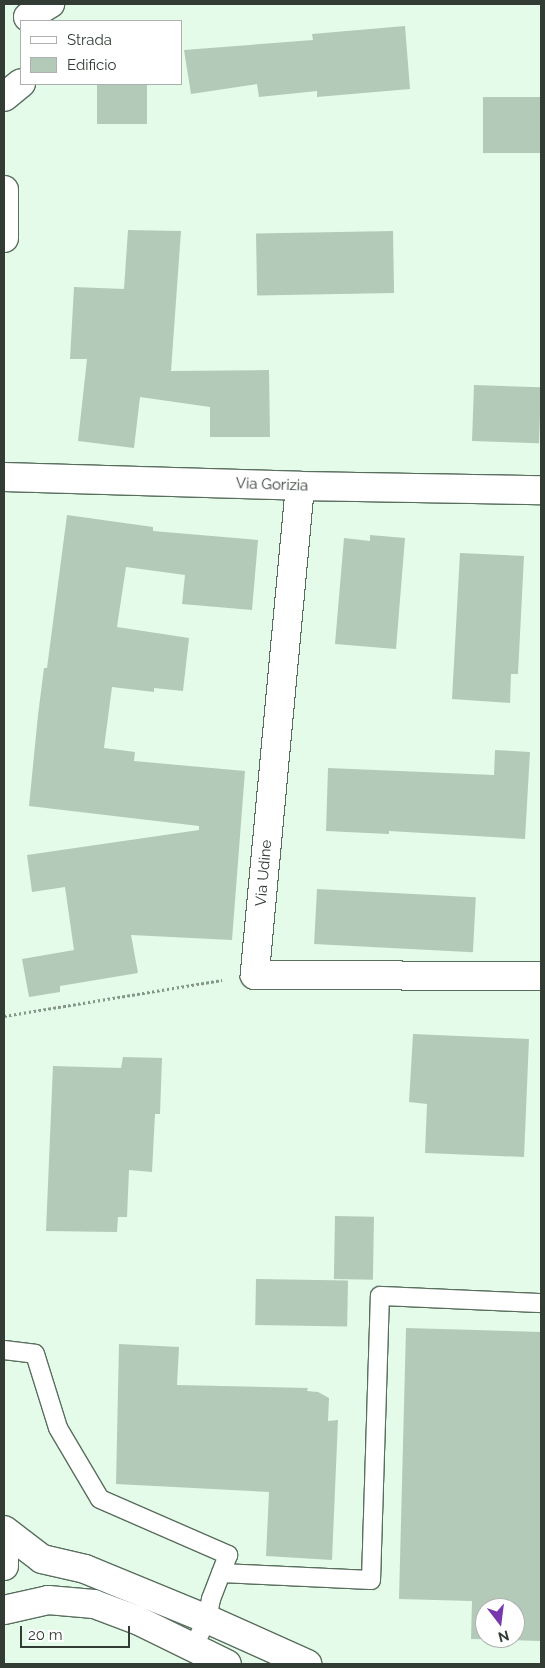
<!DOCTYPE html>
<style>
body{margin:0}
#map{position:relative;width:545px;height:1668px;overflow:hidden;background:#e3fbe8;font-family:Raleway,sans-serif}
div>[style]{position:absolute}
[style*='--x']{left:calc(var(--x)*1px);top:calc(var(--y)*1px);width:calc(var(--w)*1px);rotate:calc(var(--a)*1deg)}
.building>*{inset:0;background:#b3cab8;transform-origin:0 0}
.path>*{height:3px;margin-top:-1.5px;transform-origin:0;background:repeating-linear-gradient(90deg,#869689 0 2.5px,transparent 0 5px)}
.roads{filter:drop-shadow(1px 0 #596e5e) drop-shadow(-1px 0 #596e5e) drop-shadow(0 1px #596e5e) drop-shadow(0 -1px #596e5e)}
.lane>*{height:18px;margin:-9px;padding:0 9px;transform-origin:9px;border-radius:9px;background:#fff}
.street>*{height:28px;margin:-14px;padding:0 14px;transform-origin:14px;border-radius:14px;background:#fff}
.secondary>*{height:28px;margin:-14px;padding:0 14px;transform-origin:14px;border-radius:14px;background:#fff}
span{translate:-50% -50%;white-space:nowrap;text-align:center;line-height:1.15;-webkit-text-stroke:4px #fff;paint-order:stroke}
.street-label{font-size:15px;color:#323c34}
.frame{position:absolute;inset:0;border:5px solid #323c34;pointer-events:none}
.legend{position:absolute;left:20px;top:20px;width:162px;height:65px;box-sizing:border-box;background:#fff;border:1px solid #adb1ae;margin:0;padding:6px 9px;list-style:none;font-size:15px;color:#323c34}
.legend li{display:flex;align-items:center;gap:10px;height:25px}
.legend b{width:25px;border:1px solid #adb1ae}
.north{position:absolute;left:475px;top:1598px;width:50px;height:50px;box-sizing:border-box;background:#fff;border:1px solid #adb1ae;border-radius:50%;rotate:165deg;font-size:14px;font-weight:700;line-height:20px;text-align:center;color:#323c34}
.north::after{content:'';display:block;margin:auto;width:18px;height:22px;background:#7838ad;clip-path:polygon(50% 0,100% 100%,50% 72%,0 100%)}
.scale{position:absolute;left:20px;top:1626px;width:110px;height:22px;box-sizing:border-box;border:2px solid #323c34;border-top:0;padding-left:6px;font-size:15px;line-height:18px;white-space:nowrap;color:#323c34;-webkit-text-stroke:4px #fff;paint-order:stroke}
</style>
<div id="map">
<div class="building">
<i style="clip-path:polygon(405px 26px,410px 89px,317px 97px,317px 91px,259px 97px,257px 84px,191px 94px,184px 50px,313px 40px,312px 34px)"></i>
<i style="left:97px;top:84px;width:50px;height:40px"></i>
<i style="left:483px;top:97px;width:58px;height:56px"></i>
<i style="clip-path:polygon(128px 230px,181px 231px,171px 371px,269px 370px,270px 437px,210px 437px,210px 407px,140px 397px,134px 448px,78px 441px,87px 359px,70px 359px,74px 287px,124px 289px)"></i>
<i style="left:393px;top:231px;width:62px;height:137px;rotate:89deg"></i>
<i style="left:474px;top:385px;width:67px;height:56px;rotate:2deg"></i>
<i style="clip-path:polygon(67px 515px,153px 527px,153px 531px,258px 540px,252px 610px,182px 604px,185px 575px,126px 567px,117px 627px,189px 638px,183px 691px,154px 688px,154px 692px,112px 687px,104px 748px,135px 752px,134px 761px,245px 771px,232px 940px,131px 935px,138px 973px,60px 986px,60px 992px,29px 997px,22px 959px,74px 950px,65px 887px,32px 892px,27px 855px,199px 830px,199px 826px,29px 806px,38px 715px,44px 668px,47px 668px)"></i>
<i style="clip-path:polygon(370px 535px,405px 538px,396px 649px,335px 644px,344px 538px,370px 541px)"></i>
<i style="clip-path:polygon(460px 553px,524px 556px,518px 674px,511px 674px,510px 703px,452px 699px)"></i>
<i style="clip-path:polygon(495px 750px,530px 752px,525px 839px,389px 831px,389px 834px,326px 831px,328px 768px,494px 775px)"></i>
<i style="left:317px;top:889px;width:159px;height:55px;rotate:3deg"></i>
<i style="clip-path:polygon(413px 1034px,529px 1039px,524px 1157px,425px 1153px,427px 1104px,409px 1102px)"></i>
<i style="clip-path:polygon(123px 1057px,162px 1058px,160px 1114px,155px 1114px,152px 1172px,129px 1170px,127px 1217px,118px 1217px,117px 1232px,46px 1231px,53px 1066px,121px 1068px)"></i>
<i style="left:335px;top:1216px;width:39px;height:63px;rotate:1deg"></i>
<i style="left:256px;top:1279px;width:92px;height:46px;rotate:1deg"></i>
<i style="clip-path:polygon(evenodd,406px 1328px,541px 1332px,541px 1641px,471px 1639px,472px 1601px,399px 1599px,406px 1328px,485px 1608px,515px 1608px,515px 1638px,485px 1638px,485px 1608px)"></i>
<i style="clip-path:polygon(119px 1344px,179px 1347px,177px 1385px,308px 1388px,307px 1391px,318px 1392px,329px 1398px,328px 1421px,338px 1420px,332px 1560px,266px 1556px,269px 1492px,116px 1484px)"></i>
</div>
<div class="path">
<i style="--x:4;--y:1016;--w:221;--a:-9.4"></i>
</div>
<div class="roads">
<div class="lane">
<i style="--x:4;--y:1350;--w:31;--a:7"></i>
<i style="--x:35;--y:1354;--w:77;--a:72.7"></i>
<i style="--x:58;--y:1428;--w:82;--a:59.4"></i>
<i style="--x:100;--y:1499;--w:140;--a:23.6"></i>
<i style="--x:228;--y:1555;--w:47;--a:111.1"></i>
<i style="--x:211;--y:1599;--w:20;--a:101"></i>
<i style="--x:207;--y:1619;--w:32;--a:116"></i>
<i style="--x:221;--y:1573;--w:150;--a:2.7"></i>
<i style="--x:371;--y:1580;--w:284;--a:-88.2"></i>
<i style="--x:380;--y:1296;--w:161;--a:2.5"></i>
</div>
<div class="street">
<i style="--x:4;--y:477;--w:296;--a:1.7"></i>
<i style="--x:300;--y:486;--w:241;--a:1"></i>
<i style="--x:300;--y:486;--w:491;--a:95.3"></i>
<i style="--x:255;--y:975;--w:286;--a:0.2"></i>
<i style="--x:4;--y:1530;--w:48;--a:37.3"></i>
<i style="--x:42;--y:1559;--w:44;--a:13.1"></i>
<i style="--x:85;--y:1569;--w:132;--a:22.3"></i>
<i style="--x:207;--y:1619;--w:110;--a:24.2"></i>
<i style="--x:4;--y:1610;--w:45;--a:-12.8"></i>
<i style="--x:48;--y:1600;--w:46;--a:5"></i>
<i style="--x:94;--y:1604;--w:46;--a:20.4"></i>
<i style="--x:137;--y:1620;--w:100;--a:26.1"></i>
</div>
<div class="secondary">
<i style="--x:28;--y:17;--w:26;--a:-31"></i>
<i style="--x:4;--y:97;--w:22;--a:-39"></i>
<i style="--x:4;--y:190;--w:48;--a:90"></i>
<i style="--x:4;--y:1551;--w:15;--a:90"></i>
</div>
</div>
<div class="street-label">
<span style="left:272px;top:485px;rotate:2deg">Via Gorizia</span>
<span style="left:264px;top:873px;rotate:-85deg">Via Udine</span>
</div>
<div class="frame"></div>
<ul class="legend">
<li><b style="height:6px;background:#fff"></b>Strada</li>
<li><b style="height:14px;background:#b3cab8"></b>Edificio</li>
</ul>
<div class="north">N</div>
<div class="scale">20 m</div>
</div>
